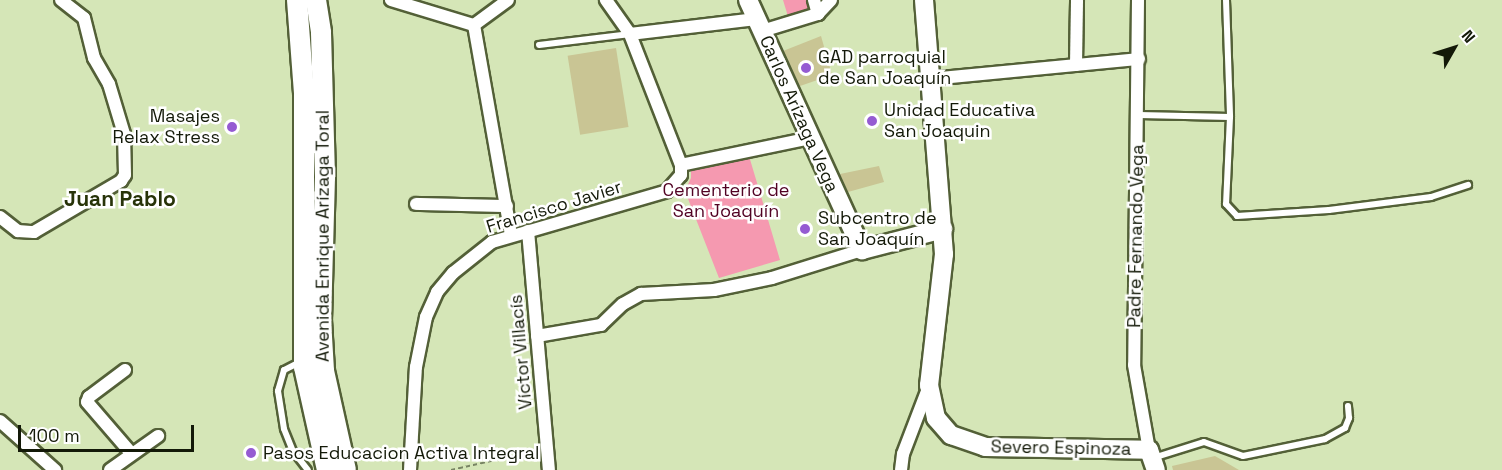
<!DOCTYPE html>
<meta charset="utf-8">
<style>
body{margin:0}
#map{position:relative;width:1502px;height:470px;overflow:hidden;background:#d5e6b7;font-family:"Space Grotesk",sans-serif}
div>[style]{position:absolute}
[style*='--x']{left:calc(var(--x)*1px);top:calc(var(--y)*1px);width:calc(var(--w)*1px);rotate:calc(var(--a)*1deg)}
.green>*{inset:0;background:#f599b0}
.building>*{inset:0;background:#c9c594;transform-origin:0 0}
.path>*{height:2px;margin-top:-1px;transform-origin:0;background:repeating-linear-gradient(90deg,#788463 0 4.5px,transparent 0 7.5px)}
.roads{filter:drop-shadow(2px 0 #536037) drop-shadow(-2px 0 #536037) drop-shadow(0 2px #536037) drop-shadow(0 -2px #536037)}
.lane>*{height:6px;margin:-3px;padding:0 3px;transform-origin:3px;border-radius:3px;background:#fff}
.street>*{height:12px;margin:-6px;padding:0 6px;transform-origin:6px;border-radius:6px;background:#fff}
.secondary>*{height:18px;margin:-9px;padding:0 9px;transform-origin:9px;border-radius:9px;background:#fff}
.primary>*{height:20px;margin:-10px;padding:0 10px;transform-origin:10px;border-radius:10px;background:#fff}
.dots>*{width:16px;height:16px;translate:-50% -50%;box-sizing:border-box;border:3px solid #fff;border-radius:50%}
span{translate:-50% -50%;white-space:nowrap;text-align:center;line-height:1.15;-webkit-text-stroke:5px #fff;paint-order:stroke}
.poi-label{font-size:18px;color:#131908}
.left{translate:0 -50%;text-align:left}
.right{translate:-100% -50%;text-align:right}
.street-label{font-size:18px;color:#131908}
.park-label{font-size:18px;color:#510223}
.quarter-label{font-size:21px;color:#273308;font-weight:700}
.north{position:absolute;left:1424px;top:18px;width:60px;height:60px;-webkit-text-stroke:4px #fff;paint-order:stroke;rotate:51deg;font-size:16px;font-weight:700;line-height:24px;text-align:center;color:#131908}
.north::after{content:'';display:block;margin:auto;width:21px;height:27px;background:#131908;clip-path:polygon(50% 0,100% 100%,50% 72%,0 100%)}
.scale{position:absolute;left:18px;top:425px;width:176px;height:27px;box-sizing:border-box;border:3px solid #131908;border-top:0;padding-left:8px;font-size:18px;line-height:21px;white-space:nowrap;color:#131908;-webkit-text-stroke:4px #fff;paint-order:stroke}
</style>
<div id="map">
<div class="green">
<i style="clip-path:polygon(783px 0,813px 0,818px 12px,790px 23px)"></i>
<i style="clip-path:polygon(749px 156px,780px 260px,719px 278px,685px 191px,691px 178px,691px 167px)"></i>
</div>
<div class="building">
<i style="clip-path:polygon(821px 36px,832px 75px,800px 86px,783px 51px)"></i>
<i style="left:616px;top:48px;width:80px;height:49px;rotate:81deg"></i>
<i style="clip-path:polygon(879px 166px,884px 182px,848px 192px,840px 174px)"></i>
<i style="clip-path:polygon(1215px 456px,1239px 470px,1173px 470px,1172px 466px)"></i>
</div>
<div class="path">
<i style="--x:451;--y:470;--w:87;--a:-12.6"></i>
</div>
<div class="roads">
<div class="lane">
<i style="--x:1226;--y:0;--w:117;--a:88"></i>
<i style="--x:539;--y:45;--w:92;--a:-6.9"></i>
<i style="--x:1139;--y:115;--w:91;--a:1.3"></i>
<i style="--x:1230;--y:117;--w:87;--a:92.6"></i>
<i style="--x:1226;--y:204;--w:16;--a:47"></i>
<i style="--x:1237;--y:216;--w:92;--a:-3.7"></i>
<i style="--x:1329;--y:210;--w:103;--a:-7.3"></i>
<i style="--x:1431;--y:197;--w:39;--a:-18"></i>
<i style="--x:300;--y:362;--w:18;--a:153"></i>
<i style="--x:284;--y:370;--w:22;--a:106"></i>
<i style="--x:278;--y:391;--w:38;--a:81"></i>
<i style="--x:284;--y:429;--w:24;--a:68"></i>
<i style="--x:293;--y:451;--w:24;--a:52"></i>
<i style="--x:1153;--y:458;--w:53;--a:-17.4"></i>
<i style="--x:1204;--y:442;--w:41;--a:19.7"></i>
<i style="--x:1243;--y:456;--w:84;--a:-11.7"></i>
<i style="--x:1325;--y:439;--w:23;--a:-29"></i>
<i style="--x:1345;--y:428;--w:11;--a:-68"></i>
<i style="--x:1349;--y:418;--w:12;--a:-95"></i>
</div>
<div class="street">
<i style="--x:391;--y:0;--w:87;--a:16.8"></i>
<i style="--x:474;--y:25;--w:42;--a:-36.3"></i>
<i style="--x:1138;--y:0;--w:365;--a:90.6"></i>
<i style="--x:1134;--y:365;--w:86;--a:80"></i>
<i style="--x:818;--y:14;--w:19;--a:-47"></i>
<i style="--x:474;--y:25;--w:213;--a:80"></i>
<i style="--x:762;--y:31;--w:59;--a:-16.9"></i>
<i style="--x:818;--y:14;--w:15;--a:-106"></i>
<i style="--x:630;--y:34;--w:127;--a:-6.8"></i>
<i style="--x:1076;--y:65;--w:65;--a:-89.1"></i>
<i style="--x:931;--y:79;--w:209;--a:-5.5"></i>
<i style="--x:681;--y:165;--w:132;--a:-11.8"></i>
<i style="--x:416;--y:204;--w:91;--a:1.3"></i>
<i style="--x:0;--y:217;--w:23;--a:38"></i>
<i style="--x:18;--y:231;--w:16;--a:4"></i>
<i style="--x:34;--y:232;--w:101;--a:-30.4"></i>
<i style="--x:121;--y:181;--w:7;--a:-56"></i>
<i style="--x:125;--y:175;--w:41;--a:-91.4"></i>
<i style="--x:124;--y:134;--w:52;--a:-106.7"></i>
<i style="--x:109;--y:84;--w:30;--a:-120"></i>
<i style="--x:94;--y:58;--w:41;--a:-104"></i>
<i style="--x:84;--y:18;--w:29;--a:-142"></i>
<i style="--x:528;--y:231;--w:240;--a:85"></i>
<i style="--x:537;--y:336;--w:65;--a:-9.8"></i>
<i style="--x:601;--y:325;--w:30;--a:-44"></i>
<i style="--x:623;--y:304;--w:21;--a:-29"></i>
<i style="--x:641;--y:294;--w:73;--a:-3.1"></i>
<i style="--x:714;--y:290;--w:59;--a:-11.7"></i>
<i style="--x:772;--y:278;--w:94;--a:-17.3"></i>
<i style="--x:125;--y:370;--w:45;--a:143.1"></i>
<i style="--x:89;--y:397;--w:5;--a:112"></i>
<i style="--x:87;--y:402;--w:67;--a:49.2"></i>
<i style="--x:0;--y:421;--w:74;--a:41.7"></i>
<i style="--x:110;--y:470;--w:59;--a:-35.3"></i>
<i style="--x:410;--y:470;--w:103;--a:-86.7"></i>
<i style="--x:416;--y:367;--w:51;--a:-78.7"></i>
<i style="--x:426;--y:317;--w:27;--a:-66"></i>
<i style="--x:437;--y:292;--w:25;--a:-50"></i>
<i style="--x:453;--y:273;--w:50;--a:-38.5"></i>
<i style="--x:492;--y:242;--w:182;--a:-16.2"></i>
<i style="--x:667;--y:191;--w:21;--a:-49"></i>
<i style="--x:681;--y:175;--w:10;--a:-90"></i>
<i style="--x:681;--y:165;--w:141;--a:-111.3"></i>
<i style="--x:630;--y:34;--w:42;--a:-125.2"></i>
<i style="--x:901;--y:470;--w:16;--a:-83"></i>
<i style="--x:903;--y:454;--w:73;--a:-69.1"></i>
</div>
<div class="secondary">
<i style="--x:748;--y:0;--w:275;--a:65.5"></i>
<i style="--x:862;--y:250;--w:84;--a:-14.5"></i>
<i style="--x:924;--y:0;--w:255;--a:85.5"></i>
<i style="--x:944;--y:254;--w:132;--a:96.5"></i>
<i style="--x:929;--y:385;--w:34;--a:78"></i>
<i style="--x:936;--y:418;--w:23;--a:49"></i>
<i style="--x:951;--y:435;--w:36;--a:19"></i>
<i style="--x:985;--y:447;--w:164;--a:1"></i>
<i style="--x:1149;--y:450;--w:21;--a:71"></i>
</div>
<div class="primary">
<i style="--x:297;--y:0;--w:94;--a:85.7"></i>
<i style="--x:304;--y:94;--w:273;--a:90"></i>
<i style="--x:304;--y:367;--w:106;--a:77.4"></i>
<i style="--x:316;--y:0;--w:33;--a:81"></i>
<i style="--x:321;--y:33;--w:144;--a:88.4"></i>
<i style="--x:325;--y:177;--w:143;--a:91.6"></i>
<i style="--x:321;--y:320;--w:51;--a:86.6"></i>
<i style="--x:324;--y:371;--w:101;--a:77.5"></i>
</div>
</div>
<div class="dots">
<i style="left:806px;top:68px;background:#955bd2"></i>
<i style="left:872px;top:121px;background:#955bd2"></i>
<i style="left:232px;top:127px;background:#955bd2"></i>
<i style="left:805px;top:229px;background:#955bd2"></i>
<i style="left:251px;top:453px;background:#955bd2"></i>
</div>
<div class="poi-label">
<span class="left" style="left:818px;top:68px">GAD parroquial<br>de San Joaquín</span>
<span class="left" style="left:884px;top:121px">Unidad Educativa<br>San Joaquin</span>
<span class="right" style="left:220px;top:127px">Masajes<br>Relax Stress</span>
<span class="left" style="left:818px;top:229px">Subcentro de<br>San Joaquín</span>
<span class="left" style="left:263px;top:453px">Pasos Educacion Activa Integral</span>
</div>
<div class="street-label">
<span style="left:799px;top:114px;rotate:66deg">Carlos Arízaga Vega</span>
<span style="left:554px;top:207px;rotate:-17deg">Francisco Javier</span>
<span style="left:323px;top:236px;rotate:-90deg">Avenida Enrique Arízaga Toral</span>
<span style="left:1136px;top:236px;rotate:-89deg">Padre Fernando Vega</span>
<span style="left:521px;top:352px;rotate:-95deg">Víctor Villacís</span>
<span style="left:1061px;top:448px;rotate:1deg">Severo Espinoza</span>
</div>
<div class="park-label">
<span style="left:726px;top:201px">Cementerio de<br>San Joaquín</span>
</div>
<div class="quarter-label">
<span style="left:120px;top:199px">Juan Pablo</span>
</div>
<div class="north">N</div>
<div class="scale">100 m</div>
</div>
